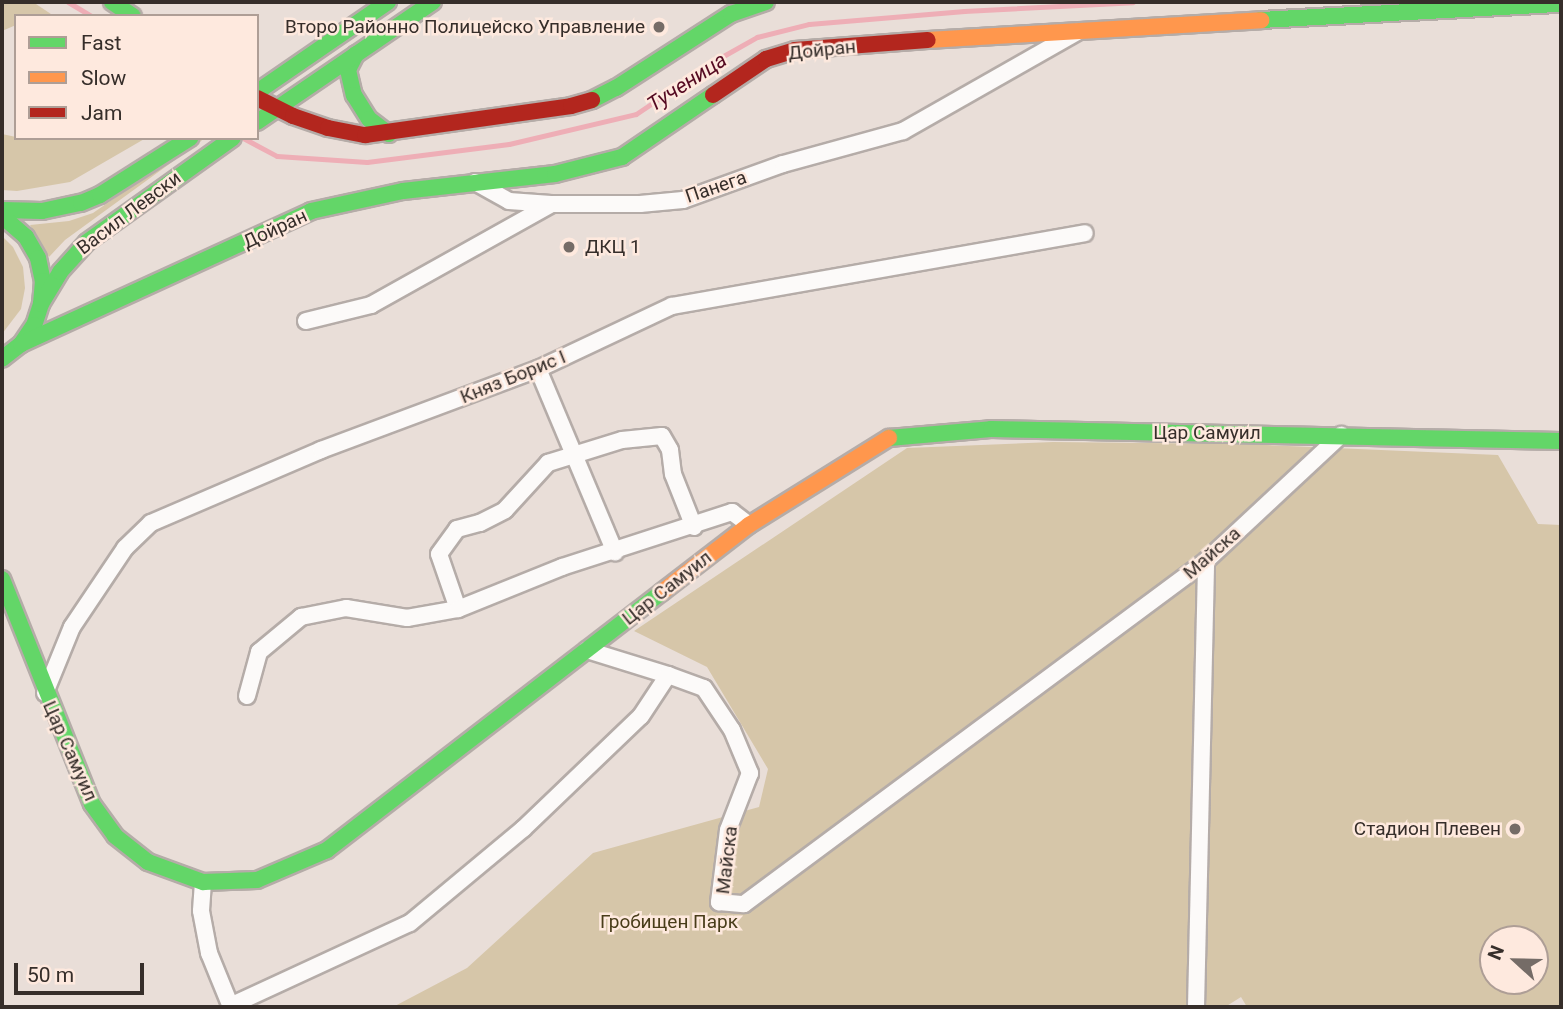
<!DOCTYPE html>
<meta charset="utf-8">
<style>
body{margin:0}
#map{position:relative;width:1563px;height:1009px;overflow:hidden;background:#e9ded8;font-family:Roboto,sans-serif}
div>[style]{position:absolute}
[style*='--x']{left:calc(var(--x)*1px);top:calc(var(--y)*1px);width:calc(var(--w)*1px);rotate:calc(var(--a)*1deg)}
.green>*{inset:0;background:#d6c6a9}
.stream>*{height:5px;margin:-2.5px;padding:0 2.5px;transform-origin:2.5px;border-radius:2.5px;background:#eeaeb6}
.roads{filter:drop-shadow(2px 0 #b5aca8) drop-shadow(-2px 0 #b5aca8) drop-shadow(0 2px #b5aca8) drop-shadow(0 -2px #b5aca8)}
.street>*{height:16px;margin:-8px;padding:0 8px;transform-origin:8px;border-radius:8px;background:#fcfaf9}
.fast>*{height:16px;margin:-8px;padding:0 8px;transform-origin:8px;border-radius:8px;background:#63d668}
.slow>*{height:16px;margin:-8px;padding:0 8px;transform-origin:8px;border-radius:8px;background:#ff974d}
.jam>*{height:16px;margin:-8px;padding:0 8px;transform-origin:8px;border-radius:8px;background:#b3261e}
.dots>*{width:19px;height:19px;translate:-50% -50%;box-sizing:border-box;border:4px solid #fee9de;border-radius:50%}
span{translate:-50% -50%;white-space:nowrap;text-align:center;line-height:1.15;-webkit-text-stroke:5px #fee9de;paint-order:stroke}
.poi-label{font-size:19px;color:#362e2a}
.right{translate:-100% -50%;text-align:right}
.left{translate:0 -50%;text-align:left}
.street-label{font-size:19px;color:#362e2a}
.park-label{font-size:19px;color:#493d1a}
.water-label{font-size:21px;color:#550921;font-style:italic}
.frame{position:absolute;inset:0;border:4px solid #362e2a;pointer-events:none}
.legend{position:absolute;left:14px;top:14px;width:245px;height:126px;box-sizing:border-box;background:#fee9de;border:2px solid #ae9e96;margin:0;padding:9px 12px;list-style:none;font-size:21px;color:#362e2a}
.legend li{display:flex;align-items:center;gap:14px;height:35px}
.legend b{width:35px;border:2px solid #ae9e96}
.north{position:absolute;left:1479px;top:925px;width:70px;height:70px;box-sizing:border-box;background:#fee9de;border:2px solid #ae9e96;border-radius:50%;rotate:292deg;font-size:19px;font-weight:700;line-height:28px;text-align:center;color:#362e2a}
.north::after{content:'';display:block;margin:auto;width:24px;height:32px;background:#756c67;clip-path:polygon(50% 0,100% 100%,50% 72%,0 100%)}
.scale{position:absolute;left:14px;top:963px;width:130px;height:32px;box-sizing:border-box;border:4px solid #362e2a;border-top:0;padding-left:9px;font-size:21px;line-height:24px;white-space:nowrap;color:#362e2a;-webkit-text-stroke:5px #fee9de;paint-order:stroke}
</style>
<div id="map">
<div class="green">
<i style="clip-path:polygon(2px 2px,33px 2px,54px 16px,16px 16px,16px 25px,2px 31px)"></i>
<i style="clip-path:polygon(2px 134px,30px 140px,146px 138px,70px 182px,17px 191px,2px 190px)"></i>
<i style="clip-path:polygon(201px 138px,205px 138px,65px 240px,49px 257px,30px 225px,69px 221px,93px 213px)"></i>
<i style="clip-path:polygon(2px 236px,13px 247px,23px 267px,25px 288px,21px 309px,2px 334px)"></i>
<i style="clip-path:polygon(evenodd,1053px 442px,1241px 444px,1498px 455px,1538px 524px,1561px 525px,1561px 1007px,1247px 1007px,1241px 997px,1225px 1007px,393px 1007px,467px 968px,593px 853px,759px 807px,768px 769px,707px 667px,634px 631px,907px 448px,1053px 442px,1493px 939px,1535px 939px,1535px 981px,1493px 981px,1493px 939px)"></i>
</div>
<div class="stream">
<i style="--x:68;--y:2;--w:27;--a:31"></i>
<i style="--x:243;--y:138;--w:38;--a:28"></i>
<i style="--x:277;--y:156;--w:90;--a:3.8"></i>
<i style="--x:367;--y:162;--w:143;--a:-7.2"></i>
<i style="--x:509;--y:144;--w:130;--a:-13.3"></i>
<i style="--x:636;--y:114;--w:99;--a:-33.9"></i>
<i style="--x:718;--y:59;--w:45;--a:-29.4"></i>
<i style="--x:757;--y:37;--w:54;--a:-14"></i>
<i style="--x:809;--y:24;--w:156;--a:-4.8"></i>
<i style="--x:964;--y:11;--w:169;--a:-3"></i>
</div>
<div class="roads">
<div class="street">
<i style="--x:475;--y:182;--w:39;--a:29"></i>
<i style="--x:509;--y:201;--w:42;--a:4.1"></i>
<i style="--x:306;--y:321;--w:67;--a:-13.8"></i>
<i style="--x:371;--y:305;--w:207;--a:-29.2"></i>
<i style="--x:552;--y:204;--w:88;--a:0"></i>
<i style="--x:640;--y:204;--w:43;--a:-5.3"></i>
<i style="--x:683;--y:200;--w:106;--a:-19.8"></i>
<i style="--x:783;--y:164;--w:124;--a:-15.4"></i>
<i style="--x:903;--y:131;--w:200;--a:-29.6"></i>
<i style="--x:538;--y:369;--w:199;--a:67.2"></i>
<i style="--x:458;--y:609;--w:58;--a:-109.1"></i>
<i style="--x:439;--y:554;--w:31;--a:-54"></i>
<i style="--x:457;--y:529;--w:24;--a:-15"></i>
<i style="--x:480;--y:523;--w:28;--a:-27"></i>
<i style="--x:505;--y:510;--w:64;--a:-47.5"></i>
<i style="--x:548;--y:463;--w:77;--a:-17.3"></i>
<i style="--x:622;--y:440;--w:40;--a:-5.7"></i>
<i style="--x:662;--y:436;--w:16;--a:60"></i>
<i style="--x:670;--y:450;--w:24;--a:83"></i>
<i style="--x:673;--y:474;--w:57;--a:68.4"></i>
<i style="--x:587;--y:650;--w:85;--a:17.2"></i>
<i style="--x:45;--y:693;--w:71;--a:-67.8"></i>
<i style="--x:72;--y:627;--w:95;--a:-56.1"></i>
<i style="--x:125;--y:548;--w:36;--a:-44"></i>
<i style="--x:151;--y:523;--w:185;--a:-23.2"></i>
<i style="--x:321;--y:450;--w:232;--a:-20.5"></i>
<i style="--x:538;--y:369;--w:148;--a:-25.2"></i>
<i style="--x:672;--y:306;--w:419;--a:-10"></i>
<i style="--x:247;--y:696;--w:46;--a:-74.7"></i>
<i style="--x:259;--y:652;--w:55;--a:-39.8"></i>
<i style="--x:301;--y:617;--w:46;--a:-11.3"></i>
<i style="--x:346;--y:608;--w:62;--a:9.3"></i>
<i style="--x:407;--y:618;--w:52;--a:-10"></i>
<i style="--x:458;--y:609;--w:112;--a:-22"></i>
<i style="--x:562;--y:567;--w:179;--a:-17.9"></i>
<i style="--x:732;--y:512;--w:21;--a:37"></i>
<i style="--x:203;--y:882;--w:29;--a:94"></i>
<i style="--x:201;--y:911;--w:43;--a:79.2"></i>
<i style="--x:209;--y:953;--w:58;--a:67.8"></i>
<i style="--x:230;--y:1006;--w:198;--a:-24.8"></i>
<i style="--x:410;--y:923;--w:147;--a:-39.8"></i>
<i style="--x:523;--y:829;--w:163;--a:-43.8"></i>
<i style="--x:641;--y:716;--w:49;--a:-56.6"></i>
<i style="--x:668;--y:675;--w:38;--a:20"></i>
<i style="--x:704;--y:688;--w:50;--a:56.3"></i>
<i style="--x:732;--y:730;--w:47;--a:67.3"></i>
<i style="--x:750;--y:773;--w:61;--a:111.1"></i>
<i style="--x:728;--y:830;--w:73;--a:97.1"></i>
<i style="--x:719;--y:902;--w:25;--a:5"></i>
<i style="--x:744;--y:904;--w:575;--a:-36.59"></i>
<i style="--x:1206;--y:561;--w:185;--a:-43"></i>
<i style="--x:1196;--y:1007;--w:446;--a:-88.7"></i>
</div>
<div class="fast">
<i style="--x:112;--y:2;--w:25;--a:34"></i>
<i style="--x:1261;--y:20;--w:300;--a:-3.1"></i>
<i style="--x:356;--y:54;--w:18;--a:117"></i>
<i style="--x:348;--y:70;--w:26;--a:77"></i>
<i style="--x:354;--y:95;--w:28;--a:58"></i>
<i style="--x:369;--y:119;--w:25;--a:37"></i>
<i style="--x:257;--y:92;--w:159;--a:-34.5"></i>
<i style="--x:592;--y:100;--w:27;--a:-27"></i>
<i style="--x:616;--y:88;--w:137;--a:-32.8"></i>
<i style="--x:731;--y:14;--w:37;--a:-19"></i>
<i style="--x:257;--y:122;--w:213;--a:-34.3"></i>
<i style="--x:2;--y:210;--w:40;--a:1.4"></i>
<i style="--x:42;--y:211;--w:40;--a:-12"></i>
<i style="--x:81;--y:203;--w:21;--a:-23"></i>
<i style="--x:100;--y:195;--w:107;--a:-32.3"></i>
<i style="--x:2;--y:216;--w:32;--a:41"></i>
<i style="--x:26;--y:237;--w:24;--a:60"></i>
<i style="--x:38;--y:258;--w:24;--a:78"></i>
<i style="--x:43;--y:281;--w:23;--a:95"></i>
<i style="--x:41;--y:304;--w:22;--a:108"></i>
<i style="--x:34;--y:325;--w:23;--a:124"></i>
<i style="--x:21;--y:344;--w:24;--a:142"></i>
<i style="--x:41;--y:304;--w:37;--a:-59"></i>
<i style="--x:60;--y:272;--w:40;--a:-48"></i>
<i style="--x:87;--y:242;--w:179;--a:-35.5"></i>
<i style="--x:21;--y:344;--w:319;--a:-24.6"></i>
<i style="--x:311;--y:211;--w:94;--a:-12.3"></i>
<i style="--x:403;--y:191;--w:153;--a:-6.4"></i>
<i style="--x:555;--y:174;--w:69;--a:-14.2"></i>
<i style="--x:622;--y:157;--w:110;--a:-34.3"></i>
<i style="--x:889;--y:438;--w:102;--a:-5"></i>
<i style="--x:991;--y:429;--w:570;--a:1.21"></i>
<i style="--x:2;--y:579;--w:242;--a:68.2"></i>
<i style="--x:92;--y:804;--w:39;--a:54"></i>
<i style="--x:115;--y:836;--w:42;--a:38.2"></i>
<i style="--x:148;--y:862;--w:59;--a:20"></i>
<i style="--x:203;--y:882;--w:54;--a:-2.1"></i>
<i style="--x:257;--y:880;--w:76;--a:-23.2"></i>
<i style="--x:327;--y:850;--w:423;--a:-37.6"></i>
</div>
<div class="slow">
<i style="--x:928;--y:40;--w:334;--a:-3.4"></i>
<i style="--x:662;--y:592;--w:110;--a:-37.6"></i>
<i style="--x:749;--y:525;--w:165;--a:-31.9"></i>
</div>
<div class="jam">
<i style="--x:713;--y:95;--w:64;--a:-34.2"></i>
<i style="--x:766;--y:59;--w:30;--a:-17"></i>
<i style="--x:795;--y:50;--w:133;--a:-4.3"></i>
<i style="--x:257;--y:98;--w:40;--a:26.6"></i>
<i style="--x:293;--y:116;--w:37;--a:19"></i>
<i style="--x:328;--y:128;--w:38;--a:11"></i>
<i style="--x:365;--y:135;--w:208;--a:-8"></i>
<i style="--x:571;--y:106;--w:22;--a:-16"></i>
</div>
</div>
<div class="dots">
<i style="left:659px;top:27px;background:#756c67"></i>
<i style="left:569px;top:247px;background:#756c67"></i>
<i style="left:1515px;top:829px;background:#756c67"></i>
</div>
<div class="poi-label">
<span class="right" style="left:645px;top:27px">Второ Районно Полицейско Управление</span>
<span class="left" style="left:585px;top:247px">ДКЦ 1</span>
<span class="right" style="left:1501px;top:829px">Стадион Плевен</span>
</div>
<div class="street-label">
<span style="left:822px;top:50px;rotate:-6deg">Дойран</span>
<span style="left:716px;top:187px;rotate:-19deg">Панега</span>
<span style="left:129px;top:213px;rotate:-37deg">Васил Левски</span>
<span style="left:275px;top:229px;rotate:-25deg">Дойран</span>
<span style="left:513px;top:377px;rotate:-22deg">Княз Борис I</span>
<span style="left:1207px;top:433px">Цар Самуил</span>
<span style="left:1212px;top:553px;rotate:-41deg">Майска</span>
<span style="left:667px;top:588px;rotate:-38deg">Цар Самуил</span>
<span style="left:70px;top:751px;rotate:66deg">Цар Самуил</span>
<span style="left:727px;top:860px;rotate:-83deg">Майска</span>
</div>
<div class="park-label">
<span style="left:669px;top:922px">Гробищен Парк</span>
</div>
<div class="water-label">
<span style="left:687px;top:82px;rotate:-33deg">Тученица</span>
</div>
<div class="frame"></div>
<ul class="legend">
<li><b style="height:9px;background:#63d668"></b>Fast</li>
<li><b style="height:9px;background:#ff974d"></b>Slow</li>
<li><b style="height:9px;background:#b3261e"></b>Jam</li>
</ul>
<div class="north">N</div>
<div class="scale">50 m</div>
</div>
